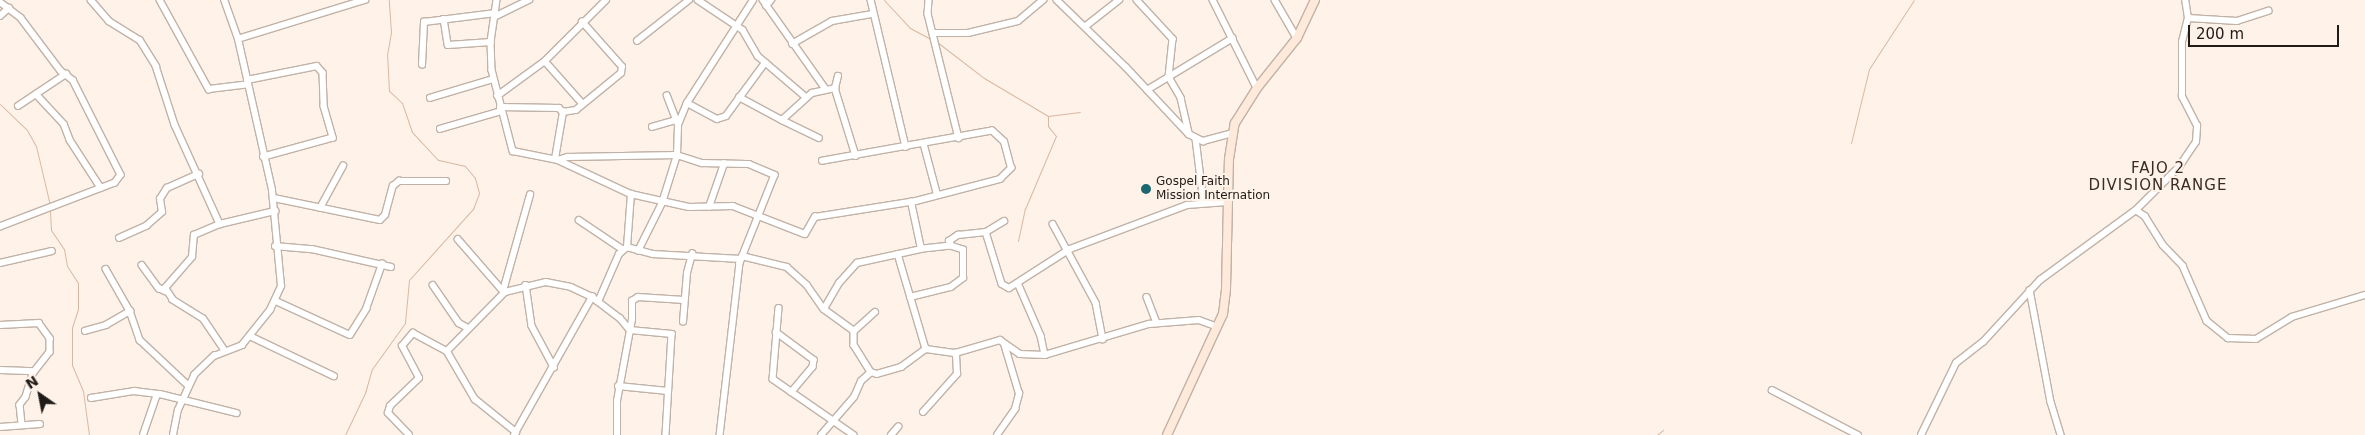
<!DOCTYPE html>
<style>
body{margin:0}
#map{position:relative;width:2365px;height:435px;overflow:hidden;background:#fef2e9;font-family:"DejaVu Sans",sans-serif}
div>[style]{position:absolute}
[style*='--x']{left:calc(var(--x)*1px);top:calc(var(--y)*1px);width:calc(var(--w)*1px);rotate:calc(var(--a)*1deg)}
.stream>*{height:1px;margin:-0.5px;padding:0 0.5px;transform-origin:0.5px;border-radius:0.5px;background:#d8b8a2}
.roads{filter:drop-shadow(1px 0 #c1b2a7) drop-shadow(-1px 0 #c1b2a7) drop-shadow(0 1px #c1b2a7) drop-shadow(0 -1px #c1b2a7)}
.minor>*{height:5.5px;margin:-2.75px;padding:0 2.75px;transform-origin:2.75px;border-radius:2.75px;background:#fff}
.secondary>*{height:8px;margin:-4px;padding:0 4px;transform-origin:4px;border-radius:4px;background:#fee9da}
.dots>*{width:14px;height:14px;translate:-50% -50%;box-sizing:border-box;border:2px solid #fef2e9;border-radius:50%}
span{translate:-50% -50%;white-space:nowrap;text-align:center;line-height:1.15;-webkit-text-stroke:4px #fef2e9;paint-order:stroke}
.poi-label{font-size:12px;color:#211b18}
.left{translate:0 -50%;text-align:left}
.quarter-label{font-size:15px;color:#382c24;letter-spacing:1px}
.north{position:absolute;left:15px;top:370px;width:50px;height:50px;-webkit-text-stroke:4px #fef2e9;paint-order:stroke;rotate:327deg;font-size:14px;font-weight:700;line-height:20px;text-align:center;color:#211b18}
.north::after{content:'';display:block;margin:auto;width:18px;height:22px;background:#211b18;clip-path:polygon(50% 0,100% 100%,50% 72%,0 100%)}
.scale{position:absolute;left:2188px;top:25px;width:151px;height:22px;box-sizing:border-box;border:2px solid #211b18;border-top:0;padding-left:6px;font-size:15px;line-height:18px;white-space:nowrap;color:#211b18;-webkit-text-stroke:4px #fef2e9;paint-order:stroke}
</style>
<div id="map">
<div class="stream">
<i style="--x:884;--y:0;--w:38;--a:47"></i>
<i style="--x:910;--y:28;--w:26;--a:28"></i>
<i style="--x:937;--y:42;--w:59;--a:37.5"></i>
<i style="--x:984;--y:78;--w:74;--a:30.7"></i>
<i style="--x:1048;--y:116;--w:32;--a:-7"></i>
<i style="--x:0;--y:104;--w:37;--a:44"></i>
<i style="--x:27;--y:130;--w:18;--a:61"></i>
<i style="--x:36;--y:146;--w:61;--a:76.7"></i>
<i style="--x:1851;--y:143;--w:76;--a:-76.3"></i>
<i style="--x:1869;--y:69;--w:82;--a:-56.9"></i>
<i style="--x:50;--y:211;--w:19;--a:87"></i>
<i style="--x:51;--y:230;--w:23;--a:56"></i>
<i style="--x:64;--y:249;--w:17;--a:80"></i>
<i style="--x:67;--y:266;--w:20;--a:57"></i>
<i style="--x:78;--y:283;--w:26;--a:90"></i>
<i style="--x:78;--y:309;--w:19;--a:108"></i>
<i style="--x:72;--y:327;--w:38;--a:90"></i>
<i style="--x:72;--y:365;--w:28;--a:67"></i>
<i style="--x:83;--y:391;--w:44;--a:82.2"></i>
<i style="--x:1018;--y:241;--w:33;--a:-78"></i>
<i style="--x:1025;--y:209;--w:79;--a:-67"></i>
<i style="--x:1056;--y:136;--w:13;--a:-129"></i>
<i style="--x:1048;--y:126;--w:10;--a:-90"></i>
<i style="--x:345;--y:435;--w:47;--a:-64.5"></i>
<i style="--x:365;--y:393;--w:25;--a:-74"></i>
<i style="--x:372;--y:369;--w:57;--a:-54.3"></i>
<i style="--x:405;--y:323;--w:43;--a:-84.7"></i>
<i style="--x:409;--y:280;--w:96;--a:-48"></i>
<i style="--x:473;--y:209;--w:17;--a:-69"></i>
<i style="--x:479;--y:193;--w:16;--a:-105"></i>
<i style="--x:475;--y:178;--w:16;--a:-130"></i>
<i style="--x:465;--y:166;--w:28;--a:-167"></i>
<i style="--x:438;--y:160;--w:38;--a:-133"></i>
<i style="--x:412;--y:132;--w:31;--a:-109"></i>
<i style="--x:402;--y:103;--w:18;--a:-137"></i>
<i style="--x:389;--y:91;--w:36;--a:-93"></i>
<i style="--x:387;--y:55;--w:23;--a:-80"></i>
<i style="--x:391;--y:32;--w:32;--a:-94"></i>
<i style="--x:1657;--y:435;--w:8;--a:-40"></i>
</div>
<div class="roads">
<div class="minor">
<i style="--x:91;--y:0;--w:28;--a:49"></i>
<i style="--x:109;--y:21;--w:36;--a:32"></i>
<i style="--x:140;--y:40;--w:31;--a:58"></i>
<i style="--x:156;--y:66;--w:62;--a:72.1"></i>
<i style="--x:175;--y:125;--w:109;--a:65.6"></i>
<i style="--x:160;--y:0;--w:102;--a:61.2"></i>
<i style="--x:209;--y:89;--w:39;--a:-7"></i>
<i style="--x:497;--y:0;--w:42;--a:98.1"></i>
<i style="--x:491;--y:42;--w:28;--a:88"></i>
<i style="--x:492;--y:70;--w:84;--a:75.5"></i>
<i style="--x:513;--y:151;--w:46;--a:11.3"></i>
<i style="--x:558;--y:160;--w:81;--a:25"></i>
<i style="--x:631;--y:194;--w:59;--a:12.6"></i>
<i style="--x:689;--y:207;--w:44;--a:-1.3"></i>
<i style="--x:733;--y:206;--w:77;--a:21.3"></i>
<i style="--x:805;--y:234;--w:20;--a:-60"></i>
<i style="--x:815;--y:217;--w:102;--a:-9"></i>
<i style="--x:916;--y:201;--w:87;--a:-14.7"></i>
<i style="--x:1000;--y:179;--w:16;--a:-45"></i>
<i style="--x:1011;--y:168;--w:27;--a:-105"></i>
<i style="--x:1004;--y:142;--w:16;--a:-137"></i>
<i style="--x:992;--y:131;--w:172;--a:169.9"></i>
<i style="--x:698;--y:0;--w:54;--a:33.7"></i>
<i style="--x:743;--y:30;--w:30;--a:60"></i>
<i style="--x:758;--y:56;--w:63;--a:40.5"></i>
<i style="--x:763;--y:0;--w:108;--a:54.8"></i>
<i style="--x:871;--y:0;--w:151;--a:76.6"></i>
<i style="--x:929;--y:0;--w:14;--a:94"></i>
<i style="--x:928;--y:14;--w:128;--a:76"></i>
<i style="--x:1057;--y:0;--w:96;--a:44.2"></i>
<i style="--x:1126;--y:67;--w:92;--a:46.8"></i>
<i style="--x:1189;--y:134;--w:16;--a:27"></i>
<i style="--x:1203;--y:141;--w:30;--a:-15"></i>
<i style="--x:1137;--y:0;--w:53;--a:47.3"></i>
<i style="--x:1173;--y:39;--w:38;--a:96"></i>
<i style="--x:1169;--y:77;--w:24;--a:60"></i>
<i style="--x:1181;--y:98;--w:37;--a:77"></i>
<i style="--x:1213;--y:0;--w:98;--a:63.4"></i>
<i style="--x:1275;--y:0;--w:44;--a:59.9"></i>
<i style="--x:0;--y:2;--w:26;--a:37"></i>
<i style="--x:21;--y:18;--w:66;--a:53"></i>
<i style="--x:61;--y:71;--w:15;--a:37"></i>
<i style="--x:73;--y:80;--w:106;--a:63.2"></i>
<i style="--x:121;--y:175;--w:10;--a:127"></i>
<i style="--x:115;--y:183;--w:123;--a:159.1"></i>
<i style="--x:766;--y:6;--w:8;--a:-50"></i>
<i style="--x:0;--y:16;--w:12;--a:-42"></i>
<i style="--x:494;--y:17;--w:39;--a:-26"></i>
<i style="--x:2188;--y:18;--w:49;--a:3.5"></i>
<i style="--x:2237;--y:21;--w:33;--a:-18"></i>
<i style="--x:444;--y:19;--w:26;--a:81"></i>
<i style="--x:448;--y:45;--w:43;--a:-4"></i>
<i style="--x:1086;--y:26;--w:42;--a:-38.2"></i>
<i style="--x:934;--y:33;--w:34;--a:0"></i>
<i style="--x:968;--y:33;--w:51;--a:-13.5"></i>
<i style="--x:1018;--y:21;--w:33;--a:-40"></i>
<i style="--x:238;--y:39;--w:133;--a:-17.1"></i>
<i style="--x:637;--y:41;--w:66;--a:-38.3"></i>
<i style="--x:792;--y:44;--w:46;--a:-29.9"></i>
<i style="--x:832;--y:21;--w:41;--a:-9.9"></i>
<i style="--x:545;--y:61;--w:86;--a:-45"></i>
<i style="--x:422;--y:65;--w:43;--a:-87.3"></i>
<i style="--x:424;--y:22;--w:72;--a:-7.2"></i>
<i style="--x:247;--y:80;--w:71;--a:-11.3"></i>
<i style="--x:317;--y:66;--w:9;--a:49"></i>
<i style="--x:323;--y:73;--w:33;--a:88"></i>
<i style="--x:324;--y:106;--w:33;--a:74"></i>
<i style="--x:333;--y:138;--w:72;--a:164.6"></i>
<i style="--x:835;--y:88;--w:71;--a:72.8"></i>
<i style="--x:1147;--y:90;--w:100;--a:-31.2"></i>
<i style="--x:36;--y:94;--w:41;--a:47"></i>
<i style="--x:64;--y:124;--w:17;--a:69"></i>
<i style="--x:70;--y:140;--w:57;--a:57.1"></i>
<i style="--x:497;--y:96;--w:59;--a:-36.1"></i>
<i style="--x:545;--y:61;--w:56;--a:48.6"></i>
<i style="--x:739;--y:97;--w:49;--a:28.1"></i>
<i style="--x:782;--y:120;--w:40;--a:-42"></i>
<i style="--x:812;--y:93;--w:24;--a:-12"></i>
<i style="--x:835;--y:88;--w:12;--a:-76"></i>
<i style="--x:430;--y:98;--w:66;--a:-16.8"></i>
<i style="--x:687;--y:103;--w:122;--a:-57.3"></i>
<i style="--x:18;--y:106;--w:58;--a:-33.7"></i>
<i style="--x:500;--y:107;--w:59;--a:1"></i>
<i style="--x:559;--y:108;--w:6;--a:45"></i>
<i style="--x:563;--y:112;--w:13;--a:-9"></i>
<i style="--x:576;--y:110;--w:58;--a:-39.4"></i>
<i style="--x:621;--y:73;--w:6;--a:-81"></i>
<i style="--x:622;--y:67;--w:60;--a:-131.6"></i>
<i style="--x:782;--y:120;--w:41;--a:25.9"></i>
<i style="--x:678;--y:125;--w:24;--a:-68"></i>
<i style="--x:687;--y:103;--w:34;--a:28"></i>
<i style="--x:717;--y:119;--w:9;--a:-18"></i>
<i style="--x:726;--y:116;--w:66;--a:-53.7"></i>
<i style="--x:652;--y:127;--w:26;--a:-16"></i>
<i style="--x:440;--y:129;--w:64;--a:-16.4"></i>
<i style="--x:1196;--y:139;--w:64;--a:82.8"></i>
<i style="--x:924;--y:144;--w:51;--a:75.1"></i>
<i style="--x:555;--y:159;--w:48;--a:-80.3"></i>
<i style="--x:558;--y:160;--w:10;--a:-17"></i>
<i style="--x:568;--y:157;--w:109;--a:-1.1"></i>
<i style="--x:677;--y:155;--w:26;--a:18"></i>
<i style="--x:702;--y:163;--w:47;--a:1.2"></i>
<i style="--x:749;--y:164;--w:28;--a:23"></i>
<i style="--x:775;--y:175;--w:95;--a:111.7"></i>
<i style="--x:740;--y:263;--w:173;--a:96.6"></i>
<i style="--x:274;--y:198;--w:108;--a:11.7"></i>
<i style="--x:380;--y:220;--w:7;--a:-45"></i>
<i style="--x:385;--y:215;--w:30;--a:-75"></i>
<i style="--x:393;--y:186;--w:8;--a:-40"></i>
<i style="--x:399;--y:181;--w:47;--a:0"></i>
<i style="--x:709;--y:207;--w:46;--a:-70.8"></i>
<i style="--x:320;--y:208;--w:48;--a:-61.3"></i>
<i style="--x:2136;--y:210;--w:61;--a:-45"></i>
<i style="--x:2179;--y:167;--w:30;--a:-56"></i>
<i style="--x:2196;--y:142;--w:16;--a:-86"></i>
<i style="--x:2197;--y:126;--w:33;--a:-117"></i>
<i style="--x:2182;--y:97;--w:55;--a:-90"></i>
<i style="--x:2182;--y:42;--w:25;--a:-76"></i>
<i style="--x:2188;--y:18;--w:18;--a:-99"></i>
<i style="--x:579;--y:220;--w:52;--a:34"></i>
<i style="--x:1053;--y:224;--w:90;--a:61.4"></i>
<i style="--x:1096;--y:303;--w:37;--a:79"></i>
<i style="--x:986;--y:232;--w:54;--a:72.9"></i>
<i style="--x:1002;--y:284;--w:8;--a:30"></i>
<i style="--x:1009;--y:288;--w:72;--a:-32.6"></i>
<i style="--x:1070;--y:249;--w:125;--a:-20.6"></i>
<i style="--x:1187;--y:205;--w:40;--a:-4.3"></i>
<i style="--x:119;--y:238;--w:30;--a:-24"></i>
<i style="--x:146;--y:226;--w:21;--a:-41"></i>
<i style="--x:162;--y:212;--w:13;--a:-99"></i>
<i style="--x:160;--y:199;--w:13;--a:-58"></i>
<i style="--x:167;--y:188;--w:35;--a:-24"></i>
<i style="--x:458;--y:239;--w:70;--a:49"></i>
<i style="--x:275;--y:246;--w:37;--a:5"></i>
<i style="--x:312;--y:249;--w:81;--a:12.8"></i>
<i style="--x:951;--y:246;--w:5;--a:-112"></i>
<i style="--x:949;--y:241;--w:11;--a:-34"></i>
<i style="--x:958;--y:235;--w:28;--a:-6"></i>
<i style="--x:986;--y:232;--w:21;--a:-31"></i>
<i style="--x:627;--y:247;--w:27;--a:15"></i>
<i style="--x:653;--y:254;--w:88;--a:3.3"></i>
<i style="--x:638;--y:251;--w:54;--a:-63.4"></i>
<i style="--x:662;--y:203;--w:50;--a:-72.6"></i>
<i style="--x:677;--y:155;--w:30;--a:-88"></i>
<i style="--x:678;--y:125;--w:31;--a:-111"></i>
<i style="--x:898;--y:254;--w:99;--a:73.6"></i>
<i style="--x:742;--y:256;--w:46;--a:13.7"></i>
<i style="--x:787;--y:267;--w:27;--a:42"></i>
<i style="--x:807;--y:285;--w:29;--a:55"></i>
<i style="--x:824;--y:309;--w:37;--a:36"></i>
<i style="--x:854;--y:331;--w:28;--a:-42"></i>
<i style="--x:0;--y:263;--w:53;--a:-13"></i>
<i style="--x:142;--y:265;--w:29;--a:54"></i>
<i style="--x:159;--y:288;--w:7;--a:27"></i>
<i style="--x:106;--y:269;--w:48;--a:60.3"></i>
<i style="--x:130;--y:311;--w:31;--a:71"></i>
<i style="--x:140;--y:340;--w:66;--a:43.2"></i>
<i style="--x:1018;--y:283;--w:58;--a:66.5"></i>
<i style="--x:1041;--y:336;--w:19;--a:78"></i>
<i style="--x:433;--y:285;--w:46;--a:55.6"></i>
<i style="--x:459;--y:323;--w:10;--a:29"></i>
<i style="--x:526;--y:285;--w:41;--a:81.7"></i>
<i style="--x:532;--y:326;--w:47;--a:61.8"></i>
<i style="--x:2030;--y:290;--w:114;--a:79.4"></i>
<i style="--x:2051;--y:402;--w:34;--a:73"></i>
<i style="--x:503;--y:291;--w:100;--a:-74.3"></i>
<i style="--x:910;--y:297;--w:42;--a:-13.7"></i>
<i style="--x:951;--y:287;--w:15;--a:-37"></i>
<i style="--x:963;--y:278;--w:28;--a:-90"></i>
<i style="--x:963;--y:250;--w:13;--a:-162"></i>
<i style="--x:951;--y:246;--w:30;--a:174"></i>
<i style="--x:1147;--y:297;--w:28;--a:69"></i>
<i style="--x:276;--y:301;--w:81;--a:24.7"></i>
<i style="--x:350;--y:335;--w:31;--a:-58"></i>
<i style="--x:366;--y:309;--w:48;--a:-70.4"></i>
<i style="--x:598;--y:302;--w:52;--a:-66.4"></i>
<i style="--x:619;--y:254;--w:11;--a:-41"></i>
<i style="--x:627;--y:247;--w:53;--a:-85.7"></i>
<i style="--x:779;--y:308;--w:71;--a:94.8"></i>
<i style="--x:773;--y:379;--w:98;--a:34.7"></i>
<i style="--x:824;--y:309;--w:30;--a:-60"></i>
<i style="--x:839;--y:283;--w:27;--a:-48"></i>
<i style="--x:857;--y:263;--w:66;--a:-12.3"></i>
<i style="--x:921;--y:249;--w:48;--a:-102"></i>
<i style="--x:683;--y:322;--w:49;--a:-85.3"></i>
<i style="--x:687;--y:273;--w:20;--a:-75"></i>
<i style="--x:0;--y:325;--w:39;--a:-3"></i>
<i style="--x:39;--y:323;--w:19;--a:54"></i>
<i style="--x:50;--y:338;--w:14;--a:90"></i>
<i style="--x:50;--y:352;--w:28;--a:128"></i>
<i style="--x:33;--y:374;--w:24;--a:107"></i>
<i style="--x:26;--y:397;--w:10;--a:127"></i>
<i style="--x:20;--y:405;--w:20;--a:84"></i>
<i style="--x:85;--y:331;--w:22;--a:-16"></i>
<i style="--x:106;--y:325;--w:28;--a:-30"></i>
<i style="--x:854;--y:331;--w:14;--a:90"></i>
<i style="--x:854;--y:345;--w:32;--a:58"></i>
<i style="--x:776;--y:332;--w:47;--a:36.4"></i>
<i style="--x:814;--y:360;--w:7;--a:98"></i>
<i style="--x:813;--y:367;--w:33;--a:130"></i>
<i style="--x:250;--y:336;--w:93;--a:25.5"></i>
<i style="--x:224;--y:350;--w:37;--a:-124"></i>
<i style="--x:203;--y:319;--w:36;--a:-148"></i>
<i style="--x:173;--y:300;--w:14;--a:-124"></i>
<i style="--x:165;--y:288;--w:41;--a:-48.9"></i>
<i style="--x:192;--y:257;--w:22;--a:-85"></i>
<i style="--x:194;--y:235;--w:28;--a:-23"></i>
<i style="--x:220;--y:224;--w:57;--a:-13.3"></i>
<i style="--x:447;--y:351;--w:83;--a:-45.5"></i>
<i style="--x:505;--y:292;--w:42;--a:-13.7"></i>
<i style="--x:546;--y:282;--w:25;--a:11"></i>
<i style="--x:571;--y:287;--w:23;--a:25"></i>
<i style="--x:592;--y:297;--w:35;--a:37"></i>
<i style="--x:620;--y:318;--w:16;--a:50"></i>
<i style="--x:630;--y:330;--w:42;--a:5.4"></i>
<i style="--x:672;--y:334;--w:101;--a:93.4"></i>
<i style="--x:0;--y:370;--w:34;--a:2"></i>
<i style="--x:618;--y:386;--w:50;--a:5.7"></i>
<i style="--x:1772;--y:390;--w:97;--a:27.6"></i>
<i style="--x:91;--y:398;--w:44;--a:-9.2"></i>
<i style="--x:134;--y:391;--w:26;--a:7"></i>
<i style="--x:160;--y:394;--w:79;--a:13.9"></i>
<i style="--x:923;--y:412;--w:51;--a:-48.2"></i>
<i style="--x:957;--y:374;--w:21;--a:-93"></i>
<i style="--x:0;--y:427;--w:40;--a:-4.3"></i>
<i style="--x:143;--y:435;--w:43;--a:-71.1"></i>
<i style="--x:173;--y:435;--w:25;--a:-79"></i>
<i style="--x:178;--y:410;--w:38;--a:-65"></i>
<i style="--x:194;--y:375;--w:28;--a:-44"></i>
<i style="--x:214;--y:356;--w:30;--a:-21"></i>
<i style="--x:242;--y:345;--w:45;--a:-51.3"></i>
<i style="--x:270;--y:310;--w:26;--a:-65"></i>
<i style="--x:281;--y:286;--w:96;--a:-95.4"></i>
<i style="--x:272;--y:190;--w:155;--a:-102.7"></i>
<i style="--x:238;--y:39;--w:41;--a:-109.7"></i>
<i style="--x:409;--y:435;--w:30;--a:-134"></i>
<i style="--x:388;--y:413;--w:7;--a:-74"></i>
<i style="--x:390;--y:406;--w:40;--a:-44"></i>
<i style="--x:419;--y:378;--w:36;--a:-118"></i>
<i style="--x:402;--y:346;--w:17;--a:-50"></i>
<i style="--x:413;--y:333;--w:38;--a:28"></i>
<i style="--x:447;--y:351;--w:56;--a:59.7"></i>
<i style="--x:475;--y:399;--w:53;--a:38.8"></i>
<i style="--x:514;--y:435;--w:159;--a:-60.5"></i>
<i style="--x:617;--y:435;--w:34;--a:-90"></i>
<i style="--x:617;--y:401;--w:83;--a:-79.6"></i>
<i style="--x:632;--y:319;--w:18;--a:-90"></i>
<i style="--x:632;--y:301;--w:7;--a:-34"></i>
<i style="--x:638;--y:297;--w:46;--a:3.7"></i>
<i style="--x:821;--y:435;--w:50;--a:-49"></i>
<i style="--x:854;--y:397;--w:17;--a:-66"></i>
<i style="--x:861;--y:381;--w:13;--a:-42"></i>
<i style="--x:871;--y:372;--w:6;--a:18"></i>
<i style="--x:877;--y:374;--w:25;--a:-16"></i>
<i style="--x:901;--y:367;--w:31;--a:-36"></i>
<i style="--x:926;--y:349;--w:30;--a:8"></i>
<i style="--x:956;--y:353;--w:46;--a:-16.5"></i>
<i style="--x:1000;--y:340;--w:24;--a:35"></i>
<i style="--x:1020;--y:354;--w:25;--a:2"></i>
<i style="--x:1045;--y:355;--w:109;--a:-16.6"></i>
<i style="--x:1149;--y:324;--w:50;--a:-4.6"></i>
<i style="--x:1199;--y:320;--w:20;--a:20"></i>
<i style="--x:891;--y:435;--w:11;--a:-49"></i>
<i style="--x:997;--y:435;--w:32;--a:-55"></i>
<i style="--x:1015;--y:409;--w:16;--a:-75"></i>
<i style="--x:1019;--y:394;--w:52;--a:-106.7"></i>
<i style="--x:1921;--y:435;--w:80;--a:-64.1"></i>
<i style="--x:1956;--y:363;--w:34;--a:-38"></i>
<i style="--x:1983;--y:342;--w:84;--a:-47.4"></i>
<i style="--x:2040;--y:280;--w:119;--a:-36.1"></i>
<i style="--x:2136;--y:210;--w:11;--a:34"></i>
<i style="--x:2145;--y:216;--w:34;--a:58"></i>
<i style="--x:2163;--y:245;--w:29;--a:46"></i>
<i style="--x:2183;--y:266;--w:60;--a:66.4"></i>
<i style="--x:2207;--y:321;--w:27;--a:39"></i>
<i style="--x:2228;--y:338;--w:28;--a:2"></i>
<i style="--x:2256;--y:339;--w:42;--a:-31.4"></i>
<i style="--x:2292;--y:317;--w:76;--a:-16.8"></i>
</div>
<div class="secondary">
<i style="--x:1167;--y:435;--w:133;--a:-65.2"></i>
<i style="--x:1223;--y:314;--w:25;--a:-83"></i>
<i style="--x:1226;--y:289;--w:130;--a:-88.7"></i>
<i style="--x:1229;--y:159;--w:36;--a:-81"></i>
<i style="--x:1235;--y:123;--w:41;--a:-57.8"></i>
<i style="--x:1257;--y:88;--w:64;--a:-51.3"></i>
<i style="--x:1297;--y:38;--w:42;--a:-64.7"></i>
</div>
</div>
<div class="dots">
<i style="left:1146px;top:189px;background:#1c6770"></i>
</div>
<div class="poi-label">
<span class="left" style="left:1156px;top:189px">Gospel Faith<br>Mission Internation</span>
</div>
<div class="quarter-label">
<span style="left:2158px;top:177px">FAJO 2<br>DIVISION RANGE</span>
</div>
<div class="north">N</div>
<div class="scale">200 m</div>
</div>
